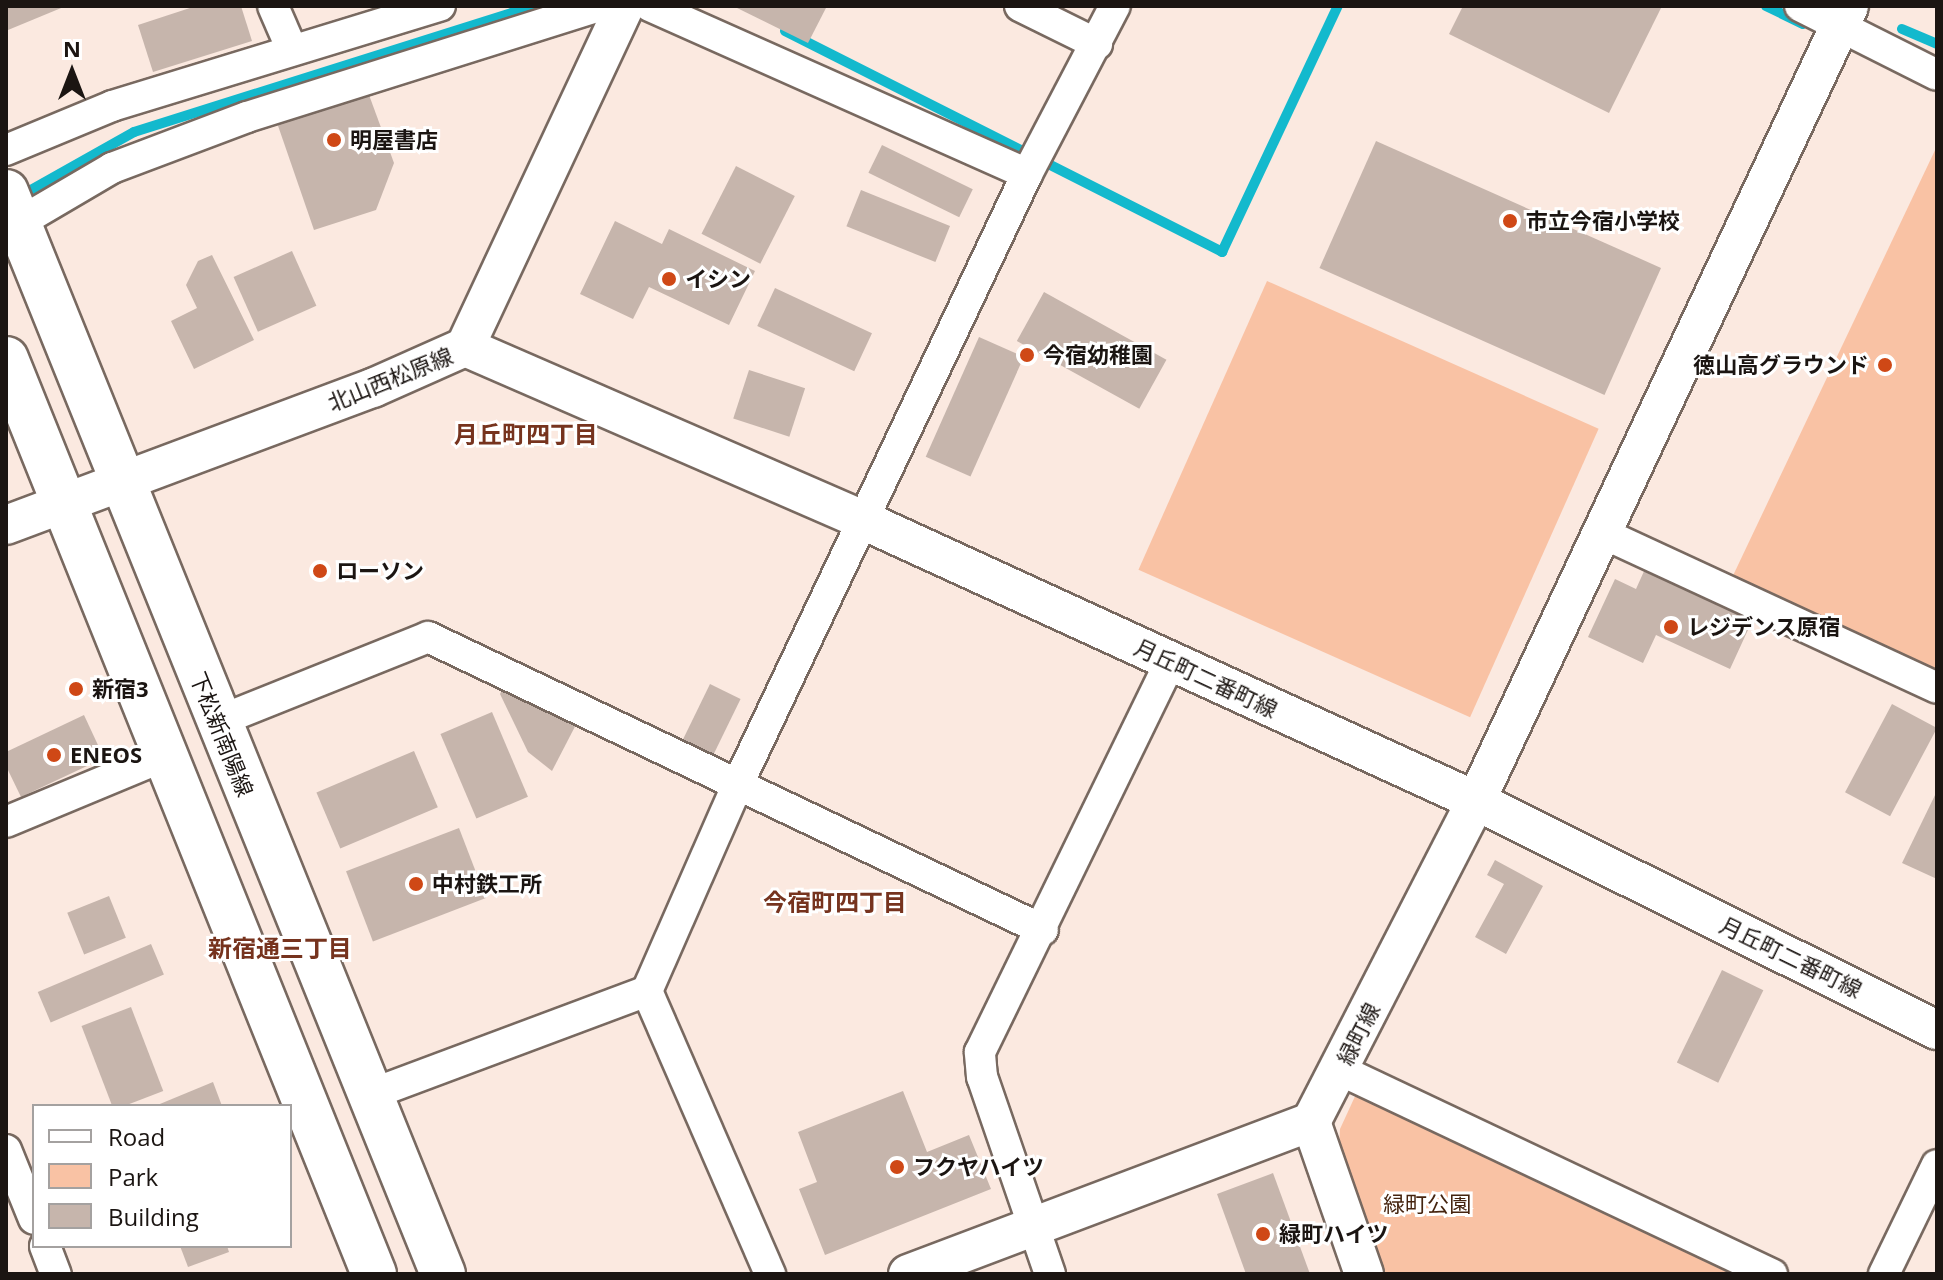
<!DOCTYPE html>
<meta charset="utf-8">
<style>
body{margin:0}
#map{position:relative;width:1943px;height:1280px;overflow:hidden;background:#fbe9e0;font-family:"Open Sans","Noto Sans JP",sans-serif}
div>[style]{position:absolute}
[style*='--x']{left:calc(var(--x)*1px);top:calc(var(--y)*1px);width:calc(var(--w)*1px);rotate:calc(var(--a)*1deg)}
.green>*{inset:0;background:#f9c2a4;transform-origin:0 0}
.stream>*{height:10px;margin:-5px;padding:0 5px;transform-origin:5px;border-radius:5px;background:#13b9cd}
.building>*{inset:0;background:#c6b5ac;transform-origin:0 0}
.roads{filter:drop-shadow(2px 0 #786960) drop-shadow(-2px 0 #786960) drop-shadow(0 2px #786960) drop-shadow(0 -2px #786960)}
.minor>*{height:30px;margin:-15px;padding:0 15px;transform-origin:15px;border-radius:15px;background:#fff}
.tertiary>*{height:38px;margin:-19px;padding:0 19px;transform-origin:19px;border-radius:19px;background:#fff}
.secondary>*{height:44px;margin:-22px;padding:0 22px;transform-origin:22px;border-radius:22px;background:#fff}
.dots>*{width:22px;height:22px;translate:-50% -50%;box-sizing:border-box;border:4px solid #fff;border-radius:50%}
span{translate:-50% -50%;white-space:nowrap;text-align:center;line-height:1.15;-webkit-text-stroke:6px #fff;paint-order:stroke}
.poi-label{font-size:22px;color:#1b1512;font-weight:700}
.left{translate:0 -50%;text-align:left}
.right{translate:-100% -50%;text-align:right}
.street-label{font-size:22px;color:#1b1512}
.park-label{font-size:22px;color:#45240f}
.neighbourhood-label{font-size:24px;color:#76331e;font-weight:700}
.frame{position:absolute;inset:0;border:8px solid #1b1512;pointer-events:none}
.legend{position:absolute;left:32px;top:1104px;width:260px;height:144px;box-sizing:border-box;background:#fff;border:2px solid #a4a1a0;margin:0;padding:10px 14px;list-style:none;font-size:24px;color:#1b1512}
.legend li{display:flex;align-items:center;gap:16px;height:40px}
.legend b{width:40px;border:2px solid #a4a1a0}
.north{position:absolute;left:32px;top:32px;width:80px;height:80px;-webkit-text-stroke:6px #fff;paint-order:stroke;rotate:0deg;font-size:22px;font-weight:700;line-height:32px;text-align:center;color:#1b1512}
.north::after{content:'';display:block;margin:auto;width:28px;height:36px;background:#1b1512;clip-path:polygon(50% 0,100% 100%,50% 72%,0 100%)}
</style>
<div id="map">
<div class="green">
<i style="clip-path:polygon(1937px 146px,1937px 683px,1729px 584px)"></i>
<i style="left:1267px;top:281px;width:363px;height:316px;rotate:24deg"></i>
<i style="clip-path:polygon(1357px 1092px,1731px 1274px,1377px 1274px,1338px 1165px,1340px 1129px)"></i>
</div>
<div class="stream">
<i style="--x:1766;--y:6;--w:41;--a:25.9"></i>
<i style="--x:1902;--y:29;--w:38;--a:23"></i>
<i style="--x:785;--y:31;--w:490;--a:26.8"></i>
<i style="--x:1222;--y:252;--w:272;--a:-64.8"></i>
<i style="--x:20;--y:196;--w:131;--a:-29.3"></i>
<i style="--x:134;--y:132;--w:419;--a:-17.5"></i>
</div>
<div class="building">
<i style="clip-path:polygon(6px 6px,66px 6px,8px 30px)"></i>
<i style="clip-path:polygon(196px 6px,241px 6px,252px 41px,153px 72px,138px 25px)"></i>
<i style="clip-path:polygon(733px 6px,827px 6px,808px 43px)"></i>
<i style="clip-path:polygon(1463px 6px,1662px 6px,1609px 113px,1449px 34px)"></i>
<i style="clip-path:polygon(365px 84px,394px 163px,376px 210px,314px 230px,275px 117px)"></i>
<i style="left:1376px;top:141px;width:312px;height:139px;rotate:24deg"></i>
<i style="left:882px;top:145px;width:101px;height:31px;rotate:26deg"></i>
<i style="left:736px;top:166px;width:66px;height:76px;rotate:27deg"></i>
<i style="left:861px;top:190px;width:96px;height:39px;rotate:22deg"></i>
<i style="clip-path:polygon(615px 221px,662px 244px,669px 229px,755px 271px,729px 325px,649px 287px,633px 319px,580px 294px)"></i>
<i style="left:292px;top:251px;width:60px;height:64px;rotate:66deg"></i>
<i style="clip-path:polygon(212px 255px,254px 340px,194px 369px,171px 321px,197px 308px,186px 285px,198px 261px)"></i>
<i style="left:775px;top:288px;width:107px;height:42px;rotate:25deg"></i>
<i style="left:1044px;top:292px;width:140px;height:56px;rotate:29deg"></i>
<i style="left:979px;top:337px;width:49px;height:131px;rotate:24deg"></i>
<i style="left:749px;top:370px;width:59px;height:51px;rotate:18deg"></i>
<i style="clip-path:polygon(1645px 569px,1753px 619px,1730px 669px,1656px 635px,1643px 663px,1588px 637px,1615px 579px,1636px 589px)"></i>
<i style="clip-path:polygon(509px 676px,582px 713px,552px 771px,528px 752px,500px 694px)"></i>
<i style="left:710px;top:684px;width:34px;height:62px;rotate:26deg"></i>
<i style="left:1892px;top:704px;width:51px;height:100px;rotate:28deg"></i>
<i style="left:492px;top:712px;width:92px;height:56px;rotate:67deg"></i>
<i style="clip-path:polygon(84px 715px,104px 758px,21px 797px,6px 766px,6px 752px)"></i>
<i style="left:414px;top:751px;width:61px;height:106px;rotate:67deg"></i>
<i style="clip-path:polygon(1937px 791px,1937px 879px,1902px 863px)"></i>
<i style="left:459px;top:828px;width:75px;height:121px;rotate:69deg"></i>
<i style="clip-path:polygon(1495px 860px,1543px 886px,1506px 954px,1475px 937px,1504px 884px,1487px 875px)"></i>
<i style="left:109px;top:896px;width:45px;height:45px;rotate:68deg"></i>
<i style="left:151px;top:944px;width:33px;height:123px;rotate:67deg"></i>
<i style="left:1722px;top:970px;width:46px;height:103px;rotate:26deg"></i>
<i style="left:131px;top:1007px;width:90px;height:53px;rotate:69deg"></i>
<i style="clip-path:polygon(213px 1082px,222px 1106px,155px 1106px)"></i>
<i style="clip-path:polygon(903px 1091px,927px 1152px,969px 1135px,991px 1189px,825px 1255px,799px 1189px,817px 1182px,798px 1132px)"></i>
<i style="clip-path:polygon(1273px 1173px,1310px 1274px,1246px 1274px,1217px 1194px)"></i>
<i style="clip-path:polygon(180px 1246px,227px 1246px,229px 1252px,188px 1267px)"></i>
</div>
<div class="roads">
<div class="minor">
<i style="--x:273;--y:6;--w:48;--a:66.6"></i>
<i style="--x:650;--y:6;--w:413;--a:24"></i>
<i style="--x:1020;--y:6;--w:86;--a:26.3"></i>
<i style="--x:1800;--y:6;--w:153;--a:26.7"></i>
<i style="--x:6;--y:150;--w:115;--a:-22.5"></i>
<i style="--x:112;--y:106;--w:343;--a:-17"></i>
<i style="--x:20;--y:222;--w:107;--a:-30.4"></i>
<i style="--x:112;--y:168;--w:144;--a:-20.7"></i>
<i style="--x:247;--y:117;--w:368;--a:-17.5"></i>
<i style="--x:1602;--y:533;--w:369;--a:24.8"></i>
<i style="--x:216;--y:722;--w:228;--a:-21.8"></i>
<i style="--x:428;--y:637;--w:681;--a:25.47"></i>
<i style="--x:6;--y:822;--w:174;--a:-22.6"></i>
<i style="--x:647;--y:991;--w:309;--a:66.5"></i>
<i style="--x:1340;--y:1070;--w:478;--a:25.3"></i>
<i style="--x:369;--y:1095;--w:297;--a:-20.5"></i>
<i style="--x:647;--y:991;--w:222;--a:-66.3"></i>
<i style="--x:736;--y:788;--w:679;--a:-64.64"></i>
<i style="--x:1027;--y:174;--w:190;--a:-62.4"></i>
<i style="--x:6;--y:1150;--w:74;--a:67.9"></i>
<i style="--x:45;--y:1246;--w:30;--a:69"></i>
<i style="--x:1050;--y:1274;--w:208;--a:-109"></i>
<i style="--x:982;--y:1077;--w:25;--a:-95"></i>
<i style="--x:980;--y:1052;--w:434;--a:-64"></i>
<i style="--x:1884;--y:1274;--w:121;--a:-64.1"></i>
</div>
<div class="tertiary">
<i style="--x:465;--y:347;--w:436;--a:23.5"></i>
<i style="--x:865;--y:521;--w:672;--a:24.62"></i>
<i style="--x:1476;--y:801;--w:515;--a:26.42"></i>
<i style="--x:6;--y:525;--w:392;--a:-20.5"></i>
<i style="--x:373;--y:388;--w:101;--a:-24"></i>
<i style="--x:465;--y:347;--w:377;--a:-64.9"></i>
<i style="--x:908;--y:1274;--w:431;--a:-20.7"></i>
<i style="--x:1364;--y:1274;--w:161;--a:-109.2"></i>
<i style="--x:1311;--y:1122;--w:361;--a:-62.8"></i>
<i style="--x:1476;--y:801;--w:878;--a:-64.86"></i>
</div>
<div class="secondary">
<i style="--x:6;--y:192;--w:1167;--a:68.01"></i>
<i style="--x:6;--y:359;--w:986;--a:68.09"></i>
</div>
</div>
<div class="dots">
<i style="left:334px;top:140px;background:#cf4816"></i>
<i style="left:1510px;top:221px;background:#cf4816"></i>
<i style="left:669px;top:279px;background:#cf4816"></i>
<i style="left:1027px;top:355px;background:#cf4816"></i>
<i style="left:1885px;top:365px;background:#cf4816"></i>
<i style="left:320px;top:571px;background:#cf4816"></i>
<i style="left:1671px;top:627px;background:#cf4816"></i>
<i style="left:76px;top:689px;background:#cf4816"></i>
<i style="left:54px;top:755px;background:#cf4816"></i>
<i style="left:416px;top:884px;background:#cf4816"></i>
<i style="left:897px;top:1167px;background:#cf4816"></i>
<i style="left:1263px;top:1234px;background:#cf4816"></i>
</div>
<div class="poi-label">
<span class="left" style="left:350px;top:140px">明屋書店</span>
<span class="left" style="left:1526px;top:221px">市立今宿小学校</span>
<span class="left" style="left:685px;top:279px">イシン</span>
<span class="left" style="left:1043px;top:355px">今宿幼稚園</span>
<span class="right" style="left:1869px;top:365px">徳山高グラウンド</span>
<span class="left" style="left:336px;top:571px">ローソン</span>
<span class="left" style="left:1687px;top:627px">レジデンス原宿</span>
<span class="left" style="left:92px;top:689px">新宿3</span>
<span class="left" style="left:70px;top:755px">ENEOS</span>
<span class="left" style="left:432px;top:884px">中村鉄工所</span>
<span class="left" style="left:913px;top:1167px">フクヤハイツ</span>
<span class="left" style="left:1279px;top:1234px">緑町ハイツ</span>
</div>
<div class="street-label">
<span style="left:390px;top:379px;rotate:-22deg">北山西松原線</span>
<span style="left:1206px;top:678px;rotate:25deg">月丘町二番町線</span>
<span style="left:222px;top:734px;rotate:68deg">下松新南陽線</span>
<span style="left:1791px;top:957px;rotate:26deg">月丘町二番町線</span>
<span style="left:1358px;top:1034px;rotate:-63deg">緑町線</span>
</div>
<div class="park-label">
<span style="left:1427px;top:1204px">緑町公園</span>
</div>
<div class="neighbourhood-label">
<span style="left:526px;top:434px">月丘町四丁目</span>
<span style="left:835px;top:902px">今宿町四丁目</span>
<span style="left:280px;top:948px">新宿通三丁目</span>
</div>
<div class="frame"></div>
<ul class="legend">
<li><b style="height:10px;background:#fff"></b>Road</li>
<li><b style="height:22px;background:#f9c2a4"></b>Park</li>
<li><b style="height:22px;background:#c6b5ac"></b>Building</li>
</ul>
<div class="north">N</div>
</div>
